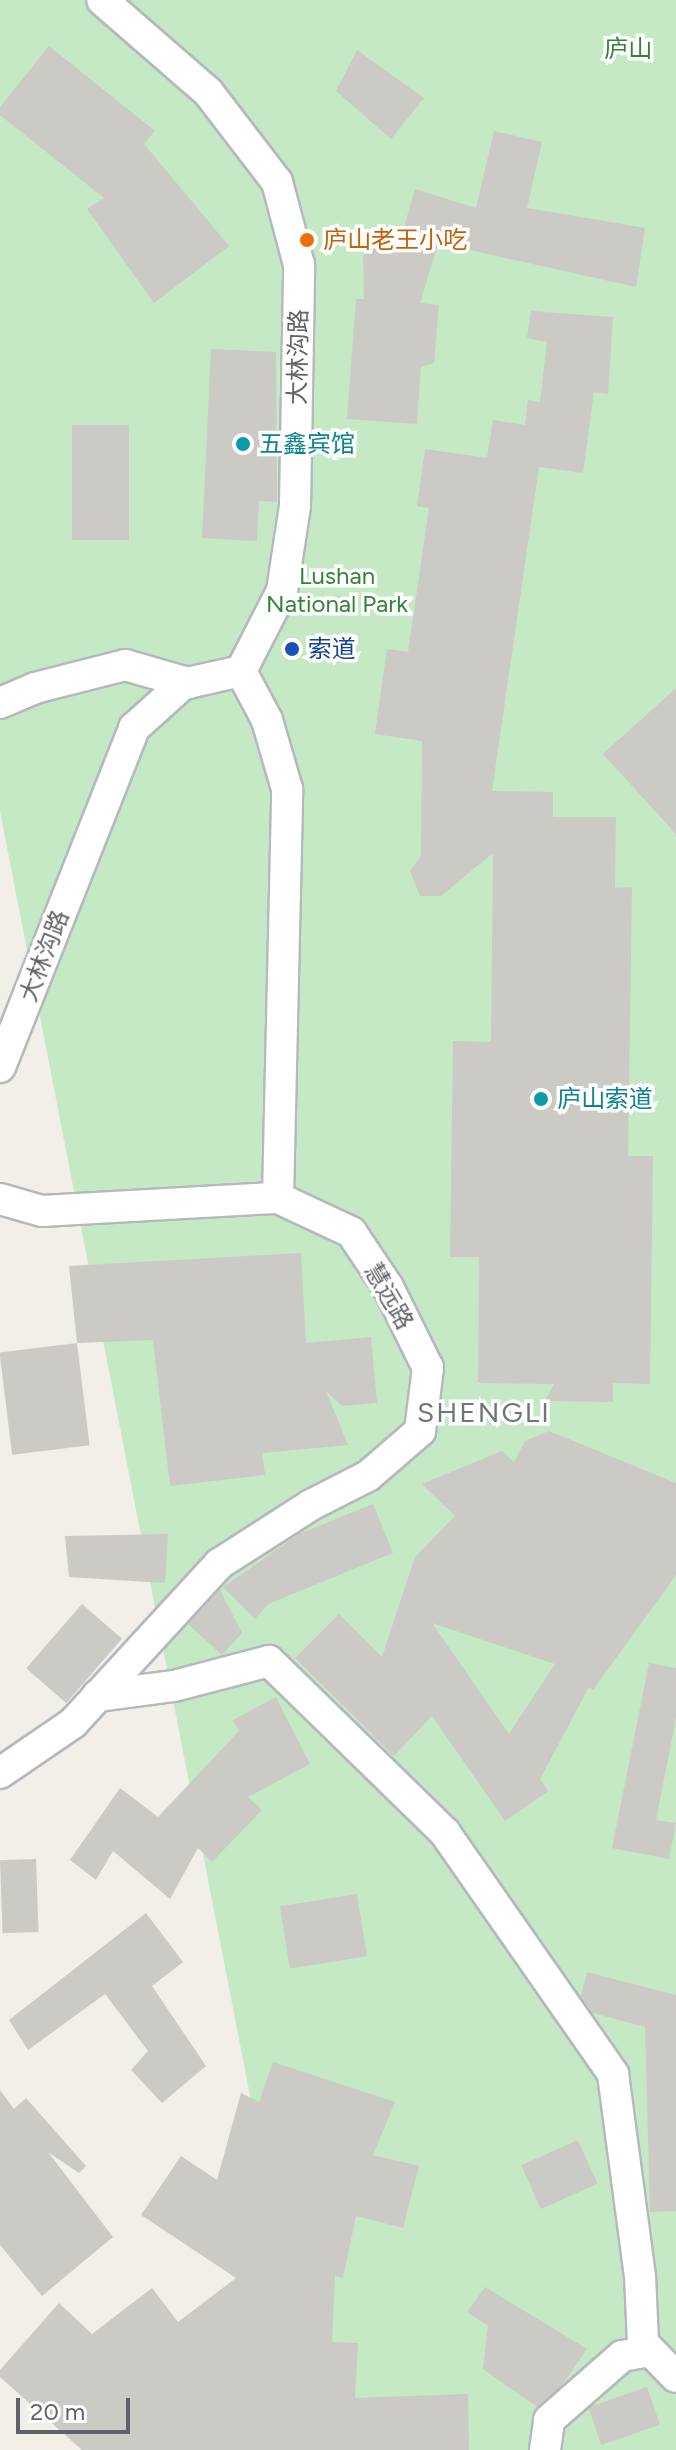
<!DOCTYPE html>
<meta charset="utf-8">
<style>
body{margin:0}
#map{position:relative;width:676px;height:2450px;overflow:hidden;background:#f1efe8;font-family:Figtree,"Noto Sans SC",sans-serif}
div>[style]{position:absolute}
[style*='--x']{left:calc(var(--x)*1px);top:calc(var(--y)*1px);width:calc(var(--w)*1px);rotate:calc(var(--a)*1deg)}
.green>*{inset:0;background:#c5e8c5}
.building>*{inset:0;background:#cccac5;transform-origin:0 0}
.roads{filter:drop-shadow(2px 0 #b5b8bc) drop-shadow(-2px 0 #b5b8bc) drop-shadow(0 2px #b5b8bc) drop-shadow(0 -2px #b5b8bc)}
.street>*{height:30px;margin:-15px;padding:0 15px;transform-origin:15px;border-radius:15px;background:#fff}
.dots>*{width:22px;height:22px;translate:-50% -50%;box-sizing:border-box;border:4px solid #fff;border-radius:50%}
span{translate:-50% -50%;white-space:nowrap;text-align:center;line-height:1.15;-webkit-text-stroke:7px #fff;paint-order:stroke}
.park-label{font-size:24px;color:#348238}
.food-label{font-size:24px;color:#c56008}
.left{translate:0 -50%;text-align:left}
.street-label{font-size:24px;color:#5f6368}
.culture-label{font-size:24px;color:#0d838f}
.transit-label{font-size:24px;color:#164399}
.quarter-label{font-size:28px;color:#70757a;letter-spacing:2px}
.scale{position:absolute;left:16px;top:2398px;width:114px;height:36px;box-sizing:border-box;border:4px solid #5f6368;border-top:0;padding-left:10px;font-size:24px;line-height:28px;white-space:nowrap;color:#5f6368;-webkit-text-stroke:6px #fff;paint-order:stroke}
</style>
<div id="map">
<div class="green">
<i style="clip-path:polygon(0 0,676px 0,676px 2450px,319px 2450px,0 811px)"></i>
</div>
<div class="building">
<i style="clip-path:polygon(49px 46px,155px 131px,144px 144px,229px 246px,154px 303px,87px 209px,104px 198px,0 115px,0 107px)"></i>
<i style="clip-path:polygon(357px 50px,424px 98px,391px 139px,336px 91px)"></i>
<i style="clip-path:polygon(494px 131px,542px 142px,527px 208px,645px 228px,636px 287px,438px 243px,420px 303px,439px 305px,434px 363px,421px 367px,417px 424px,347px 419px,356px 299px,364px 299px,363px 242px,400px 241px,415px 189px,476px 208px)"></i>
<i style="clip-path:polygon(531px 311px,613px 317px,608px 394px,594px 392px,583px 473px,539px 467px,492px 791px,553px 792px,553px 817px,616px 817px,615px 888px,632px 887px,628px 1156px,653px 1156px,650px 1384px,613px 1383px,613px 1402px,545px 1401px,554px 1384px,478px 1383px,479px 1257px,450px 1257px,453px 1041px,491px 1042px,493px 853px,441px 896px,420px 896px,410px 871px,421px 856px,422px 741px,375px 734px,387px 649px,408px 652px,429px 508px,417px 506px,425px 449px,487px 458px,493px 420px,525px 425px,528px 400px,540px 402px,547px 342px,527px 338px)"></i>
<i style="clip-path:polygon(211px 349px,276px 352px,277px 502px,259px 501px,257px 541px,202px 538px)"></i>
<i style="left:129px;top:425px;width:115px;height:57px;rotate:90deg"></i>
<i style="clip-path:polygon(676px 688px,676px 834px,603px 754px)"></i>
<i style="clip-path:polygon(301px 1253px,306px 1343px,371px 1337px,377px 1403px,342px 1406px,326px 1391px,348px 1445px,262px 1453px,265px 1475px,170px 1486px,153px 1340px,77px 1343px,69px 1266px)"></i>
<i style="left:77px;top:1343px;width:103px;height:78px;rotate:83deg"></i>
<i style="clip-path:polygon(evenodd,549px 1431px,676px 1483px,676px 1575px,593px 1690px,589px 1687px,540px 1779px,548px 1791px,505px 1821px,432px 1716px,394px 1756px,295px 1658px,339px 1614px,382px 1657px,415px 1557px,455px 1516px,422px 1484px,502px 1451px,514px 1462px,525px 1441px,549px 1431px,432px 1623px,555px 1664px,509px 1734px,432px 1623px)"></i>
<i style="clip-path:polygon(373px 1504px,393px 1553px,268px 1604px,255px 1619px,223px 1587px,299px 1534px)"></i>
<i style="clip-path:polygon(168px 1534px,165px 1583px,69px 1577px,65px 1536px)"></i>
<i style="clip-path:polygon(220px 1590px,242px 1633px,222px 1655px,188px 1624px)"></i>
<i style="left:82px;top:1604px;width:53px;height:85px;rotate:41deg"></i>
<i style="clip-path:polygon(649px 1663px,676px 1668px,676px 1718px,656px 1820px,676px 1823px,669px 1859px,612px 1848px)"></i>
<i style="clip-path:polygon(276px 1697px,310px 1764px,248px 1797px,262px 1810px,212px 1862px,198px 1848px,170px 1899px,113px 1851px,96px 1880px,70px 1860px,120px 1788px,158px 1817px,239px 1731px,233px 1720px)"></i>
<i style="left:36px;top:1859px;width:73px;height:36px;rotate:88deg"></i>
<i style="left:357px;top:1894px;width:63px;height:78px;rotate:81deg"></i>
<i style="clip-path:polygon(146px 1913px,183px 1962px,152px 1986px,206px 2066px,162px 2103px,131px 2070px,148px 2051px,105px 1994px,28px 2050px,9px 2020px)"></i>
<i style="clip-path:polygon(587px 1972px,676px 1995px,676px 2211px,650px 2212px,645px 2027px,593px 2013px,581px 1996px)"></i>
<i style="clip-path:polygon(273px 2062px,395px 2102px,373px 2155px,419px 2166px,403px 2228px,356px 2216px,343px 2278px,335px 2276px,332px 2342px,358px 2343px,355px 2398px,468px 2394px,469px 2450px,82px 2450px,0 2377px,0 2370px,59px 2303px,92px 2334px,152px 2288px,178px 2322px,236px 2278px,141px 2215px,181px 2156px,217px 2180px,241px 2093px,259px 2102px)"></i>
<i style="clip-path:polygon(0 2090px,14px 2109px,26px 2098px,86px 2166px,79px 2173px,48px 2152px,113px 2237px,42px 2296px,0 2245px)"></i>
<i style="left:578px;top:2140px;width:48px;height:62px;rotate:66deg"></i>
<i style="clip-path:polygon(485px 2287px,587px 2349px,562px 2385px,537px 2407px,483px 2369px,488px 2326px,467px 2312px)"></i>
<i style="left:647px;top:2387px;width:40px;height:62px;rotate:71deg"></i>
</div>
<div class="roads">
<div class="street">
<i style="--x:0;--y:703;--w:38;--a:-23"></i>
<i style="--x:35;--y:688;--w:93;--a:-14.3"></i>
<i style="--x:125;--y:665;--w:66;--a:15.9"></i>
<i style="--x:0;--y:1067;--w:365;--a:-68.4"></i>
<i style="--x:134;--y:728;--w:66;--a:-41.9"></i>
<i style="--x:183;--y:684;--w:59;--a:-12.6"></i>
<i style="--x:241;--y:671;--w:90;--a:-62.9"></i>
<i style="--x:282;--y:591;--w:86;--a:-81.3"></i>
<i style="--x:295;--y:506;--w:241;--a:-89"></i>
<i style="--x:299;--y:265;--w:86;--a:-104.8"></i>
<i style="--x:277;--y:182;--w:113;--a:-127.5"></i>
<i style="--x:208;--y:92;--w:140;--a:-139"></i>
<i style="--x:0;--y:1199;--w:44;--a:15.9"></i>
<i style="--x:42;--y:1211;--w:236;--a:-3.2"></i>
<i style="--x:97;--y:1696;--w:78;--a:-7.4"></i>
<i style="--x:174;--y:1686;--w:98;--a:-14.7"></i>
<i style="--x:269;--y:1661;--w:246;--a:44.3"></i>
<i style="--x:445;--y:1833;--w:294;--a:55.1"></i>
<i style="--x:613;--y:2074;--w:204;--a:82.4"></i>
<i style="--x:640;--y:2276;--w:67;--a:87.4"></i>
<i style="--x:643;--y:2343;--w:47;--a:45.9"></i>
<i style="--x:0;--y:1773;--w:88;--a:-34.4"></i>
<i style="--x:73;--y:1723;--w:216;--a:-47.4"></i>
<i style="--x:219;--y:1564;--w:109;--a:-32.7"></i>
<i style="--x:311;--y:1505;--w:64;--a:-27"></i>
<i style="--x:368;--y:1476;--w:69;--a:-40.9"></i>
<i style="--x:420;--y:1431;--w:64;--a:-82.8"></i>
<i style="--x:428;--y:1368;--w:90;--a:-116.3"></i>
<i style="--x:388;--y:1287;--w:66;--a:-123.9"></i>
<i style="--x:351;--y:1232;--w:81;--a:-155"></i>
<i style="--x:278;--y:1198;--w:409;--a:-88.7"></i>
<i style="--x:287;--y:789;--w:72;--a:-106.2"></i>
<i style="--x:267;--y:720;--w:55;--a:-118"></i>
<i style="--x:545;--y:2450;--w:30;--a:-82"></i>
<i style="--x:549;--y:2420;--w:97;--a:-41.2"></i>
<i style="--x:622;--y:2356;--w:27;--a:-10"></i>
</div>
</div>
<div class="dots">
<i style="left:307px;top:240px;background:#e8710a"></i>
<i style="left:243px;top:444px;background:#0f9aa8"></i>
<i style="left:292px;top:649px;background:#1a4fb4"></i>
<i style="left:541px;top:1099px;background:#0f9aa8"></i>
</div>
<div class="park-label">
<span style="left:628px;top:49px">庐山</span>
<span style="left:337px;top:590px">Lushan<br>National Park</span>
</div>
<div class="food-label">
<span class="left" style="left:323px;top:240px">庐山老王小吃</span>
</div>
<div class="street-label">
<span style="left:298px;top:357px;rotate:-89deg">大林沟路</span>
<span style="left:44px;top:956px;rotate:-69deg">大林沟路</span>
<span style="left:389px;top:1296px;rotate:60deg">慧远路</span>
</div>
<div class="culture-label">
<span class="left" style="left:259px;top:444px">五鑫宾馆</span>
<span class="left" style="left:557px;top:1099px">庐山索道</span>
</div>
<div class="transit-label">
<span class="left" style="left:308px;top:649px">索道</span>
</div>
<div class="quarter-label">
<span style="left:484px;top:1412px">SHENGLI</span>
</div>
<div class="scale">20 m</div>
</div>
